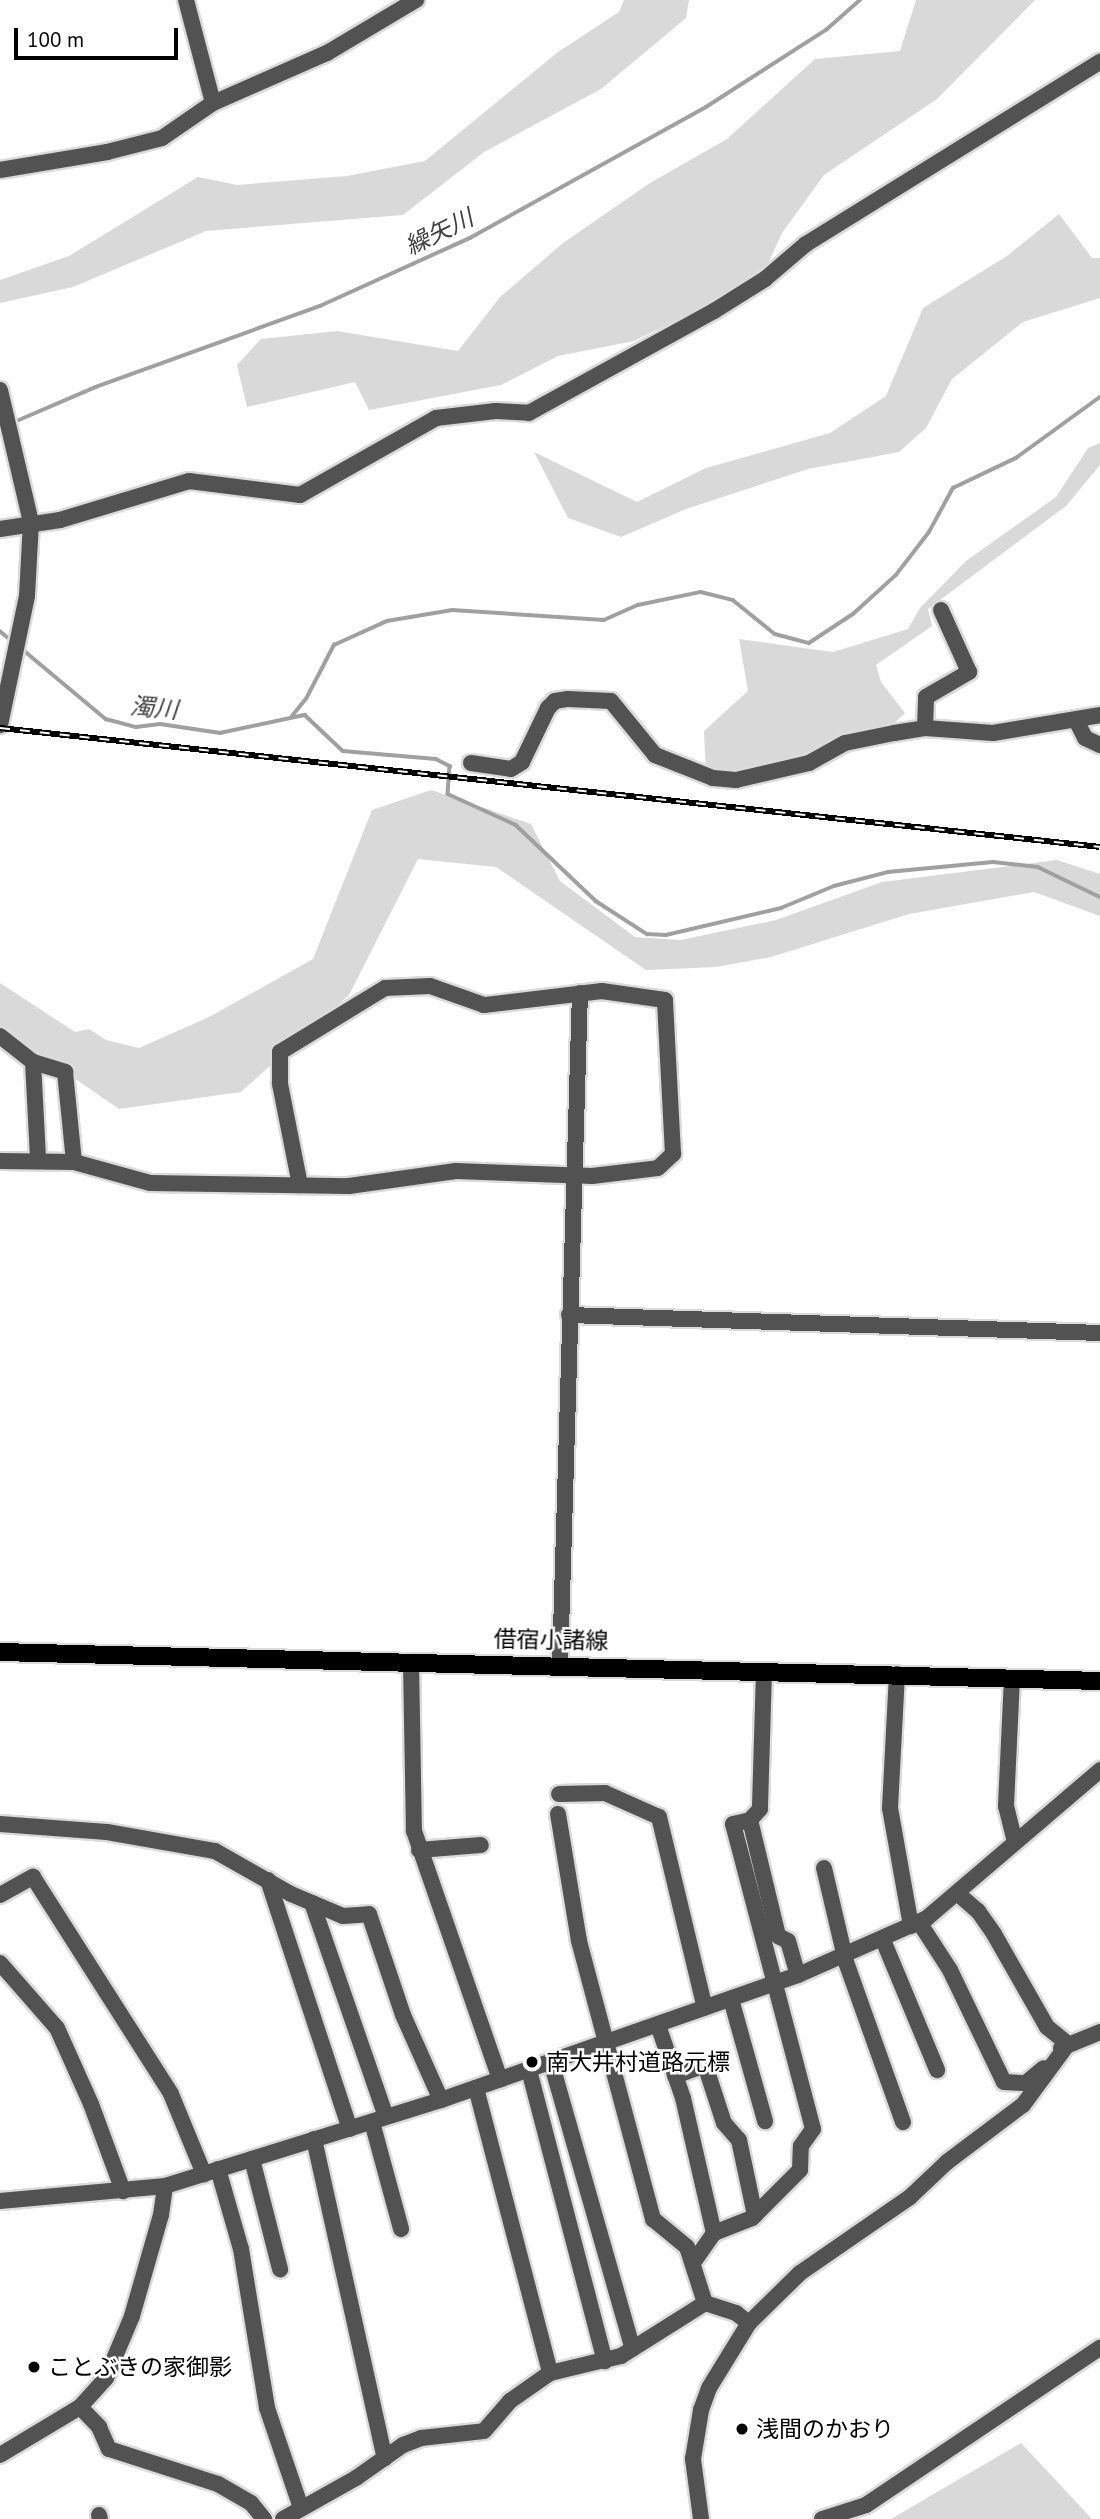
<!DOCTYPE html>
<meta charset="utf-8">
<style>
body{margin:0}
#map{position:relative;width:1100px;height:2519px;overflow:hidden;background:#fff;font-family:"PT Sans","Noto Sans JP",sans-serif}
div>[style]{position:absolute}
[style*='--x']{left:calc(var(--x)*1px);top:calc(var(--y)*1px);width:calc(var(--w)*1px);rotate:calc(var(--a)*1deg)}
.green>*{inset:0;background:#d9d9d9}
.stream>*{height:3.5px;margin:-1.75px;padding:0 1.75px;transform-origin:1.75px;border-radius:1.75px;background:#a0a0a0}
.roads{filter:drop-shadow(2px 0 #dbdbdb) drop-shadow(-2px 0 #dbdbdb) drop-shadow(0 2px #dbdbdb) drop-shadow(0 -2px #dbdbdb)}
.minor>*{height:16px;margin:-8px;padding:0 8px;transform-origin:8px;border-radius:8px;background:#525252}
.major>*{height:18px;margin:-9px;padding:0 9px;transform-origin:9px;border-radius:9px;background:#000}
.rail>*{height:6px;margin-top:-3px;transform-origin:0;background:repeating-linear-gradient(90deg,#fff 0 10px,#000 0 20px);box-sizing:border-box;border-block:2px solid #000}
.dots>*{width:19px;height:19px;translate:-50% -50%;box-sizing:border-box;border:4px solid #fff;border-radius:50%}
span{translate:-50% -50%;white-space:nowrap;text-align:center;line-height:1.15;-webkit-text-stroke:5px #fff;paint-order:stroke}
.street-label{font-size:23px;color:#000}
.poi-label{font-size:23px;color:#000}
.left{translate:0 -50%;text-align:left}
.water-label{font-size:24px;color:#414141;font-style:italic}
.scale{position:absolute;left:14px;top:28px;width:164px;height:32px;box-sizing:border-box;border:4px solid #000;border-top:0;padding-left:9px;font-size:21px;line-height:24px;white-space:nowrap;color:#000;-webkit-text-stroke:5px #fff;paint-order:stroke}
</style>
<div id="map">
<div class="green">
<i style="clip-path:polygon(624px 0,689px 0,686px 18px,601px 89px,484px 152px,403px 215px,206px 231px,73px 287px,0 303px,0 280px,69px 256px,198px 177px,237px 185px,347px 176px,425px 161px,558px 52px,619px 12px)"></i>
<i style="clip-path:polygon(916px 0,1035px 0,937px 99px,824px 175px,782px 233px,761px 279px,634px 341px,558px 356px,501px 385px,369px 410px,355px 382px,247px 407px,237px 365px,261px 339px,337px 331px,458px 351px,500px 297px,563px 243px,650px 183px,727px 139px,815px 59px,900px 51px)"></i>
<i style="clip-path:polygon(1059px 214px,1092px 258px,1100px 258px,1100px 298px,1023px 322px,952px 379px,926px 428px,899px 452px,808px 469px,686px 509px,621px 537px,568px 518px,534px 452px,637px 502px,706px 468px,830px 433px,886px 396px,923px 308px,1007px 256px)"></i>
<i style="clip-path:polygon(1100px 443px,1100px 465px,1066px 506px,928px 609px,932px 626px,876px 665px,881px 682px,905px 713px,877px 739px,706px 777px,704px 731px,748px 691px,739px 639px,833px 652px,908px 629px,920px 608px,966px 561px,1056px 497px,1088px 448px)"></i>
<i style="clip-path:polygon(431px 790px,531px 824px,560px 881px,635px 937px,681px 940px,776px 920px,882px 882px,1057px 860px,1100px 874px,1100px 916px,1034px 892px,909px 914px,771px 957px,716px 967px,646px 970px,496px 867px,418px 859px,349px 995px,241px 1092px,119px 1109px,0 1027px,0 983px,75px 1032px,89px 1029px,106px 1040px,139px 1048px,209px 1017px,313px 959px,372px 810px)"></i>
<i style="clip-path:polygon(1021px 2443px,1092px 2519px,891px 2519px)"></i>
</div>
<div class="stream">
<i style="--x:12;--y:423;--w:91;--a:-23.2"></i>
<i style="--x:96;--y:387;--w:238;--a:-19.9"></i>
<i style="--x:320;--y:306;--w:165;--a:-24.4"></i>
<i style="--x:470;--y:238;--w:270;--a:-29"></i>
<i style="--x:706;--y:107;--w:143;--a:-32.7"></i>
<i style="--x:826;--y:30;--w:45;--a:-41.4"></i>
<i style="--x:0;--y:631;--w:16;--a:40"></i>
<i style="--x:21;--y:648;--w:111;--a:39.9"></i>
<i style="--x:106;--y:719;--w:31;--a:15"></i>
<i style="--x:136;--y:727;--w:24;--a:-7"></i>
<i style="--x:160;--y:724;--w:61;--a:8.5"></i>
<i style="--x:220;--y:733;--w:87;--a:-12"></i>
<i style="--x:305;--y:715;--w:52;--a:43.5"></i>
<i style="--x:343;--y:751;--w:93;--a:4.9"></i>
<i style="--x:436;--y:759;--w:16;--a:27"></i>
<i style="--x:450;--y:766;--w:28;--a:94"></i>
<i style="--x:448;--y:794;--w:75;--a:24.5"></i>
<i style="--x:516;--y:825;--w:110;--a:43.5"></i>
<i style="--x:596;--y:901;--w:61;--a:32.9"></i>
<i style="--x:647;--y:934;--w:19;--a:3"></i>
<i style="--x:666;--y:935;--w:118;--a:-13.2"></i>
<i style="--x:781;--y:908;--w:57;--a:-22.5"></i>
<i style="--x:834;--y:886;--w:56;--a:-14.5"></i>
<i style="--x:888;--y:872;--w:105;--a:-5.4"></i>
<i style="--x:993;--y:862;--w:45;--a:6.3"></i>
<i style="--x:1038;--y:867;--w:69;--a:25.8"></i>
<i style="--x:292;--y:716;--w:22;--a:-51"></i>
<i style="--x:306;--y:699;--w:61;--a:-62.6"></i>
<i style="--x:334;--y:645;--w:58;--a:-24.4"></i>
<i style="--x:387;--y:621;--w:66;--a:-9.6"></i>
<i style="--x:452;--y:610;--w:152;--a:3.8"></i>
<i style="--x:604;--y:620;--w:37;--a:-24"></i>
<i style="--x:638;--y:605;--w:64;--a:-11.7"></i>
<i style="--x:701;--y:592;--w:33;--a:14"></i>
<i style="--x:733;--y:600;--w:54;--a:39"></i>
<i style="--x:775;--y:634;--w:35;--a:15"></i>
<i style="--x:809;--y:643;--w:53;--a:-33.4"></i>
<i style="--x:853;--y:614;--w:58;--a:-42.2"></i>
<i style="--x:896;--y:575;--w:54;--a:-52.5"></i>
<i style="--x:929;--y:532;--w:50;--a:-61.4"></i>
<i style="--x:953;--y:488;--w:70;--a:-25.5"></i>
<i style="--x:1016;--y:458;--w:104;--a:-36"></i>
</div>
<div class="roads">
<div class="minor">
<i style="--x:186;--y:0;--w:106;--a:75.3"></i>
<i style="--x:0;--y:170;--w:109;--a:-9.5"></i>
<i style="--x:107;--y:152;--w:57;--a:-14.3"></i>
<i style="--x:162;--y:138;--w:62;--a:-34.5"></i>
<i style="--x:213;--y:103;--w:124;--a:-23.7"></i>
<i style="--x:327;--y:53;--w:104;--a:-30.8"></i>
<i style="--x:0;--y:390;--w:136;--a:76.8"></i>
<i style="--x:31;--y:522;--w:74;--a:93.1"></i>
<i style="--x:27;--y:596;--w:132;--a:101.8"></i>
<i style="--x:0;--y:529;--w:61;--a:-8.5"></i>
<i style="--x:60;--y:520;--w:135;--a:-16.8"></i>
<i style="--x:189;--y:481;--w:112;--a:7.2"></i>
<i style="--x:300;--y:495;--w:156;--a:-29.5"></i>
<i style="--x:436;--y:418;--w:60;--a:-6.7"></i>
<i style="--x:496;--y:411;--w:33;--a:3"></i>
<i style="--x:529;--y:413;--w:211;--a:-28.9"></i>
<i style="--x:714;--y:311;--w:60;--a:-32.1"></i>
<i style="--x:765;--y:279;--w:54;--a:-40.5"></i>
<i style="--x:806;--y:244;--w:346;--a:-31.8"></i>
<i style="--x:1077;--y:722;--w:18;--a:63"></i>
<i style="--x:1085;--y:738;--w:17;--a:25"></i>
<i style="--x:925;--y:728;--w:31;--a:-88"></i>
<i style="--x:926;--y:697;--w:50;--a:-30.2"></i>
<i style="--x:969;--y:672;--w:68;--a:-114.3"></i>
<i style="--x:471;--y:763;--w:40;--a:8.5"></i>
<i style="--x:511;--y:769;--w:13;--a:-32"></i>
<i style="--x:522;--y:762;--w:60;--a:-64.3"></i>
<i style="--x:548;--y:708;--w:10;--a:-45"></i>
<i style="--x:555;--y:701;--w:13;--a:-9"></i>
<i style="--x:568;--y:699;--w:43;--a:2.7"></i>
<i style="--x:611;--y:701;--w:70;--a:50.8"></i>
<i style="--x:655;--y:755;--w:62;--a:21.6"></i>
<i style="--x:713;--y:778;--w:23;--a:5"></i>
<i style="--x:736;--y:780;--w:75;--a:-13.1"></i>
<i style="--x:809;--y:763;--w:41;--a:-29.1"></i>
<i style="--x:845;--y:743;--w:50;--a:-11.5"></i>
<i style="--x:894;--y:733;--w:31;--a:-9"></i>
<i style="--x:925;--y:728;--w:68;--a:4.2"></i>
<i style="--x:993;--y:733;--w:109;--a:-9.5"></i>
<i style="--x:0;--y:1036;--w:42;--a:38.2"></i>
<i style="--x:33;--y:1062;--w:34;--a:17"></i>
<i style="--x:65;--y:1072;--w:90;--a:84.3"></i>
<i style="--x:33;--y:1062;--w:97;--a:87"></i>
<i style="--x:0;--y:1161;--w:74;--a:0.8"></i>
<i style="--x:74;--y:1162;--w:79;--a:15.4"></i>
<i style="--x:150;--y:1183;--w:199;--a:0.9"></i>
<i style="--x:349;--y:1186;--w:108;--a:-8"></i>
<i style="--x:456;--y:1171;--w:136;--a:2.1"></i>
<i style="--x:592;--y:1176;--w:66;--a:-6.9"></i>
<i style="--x:658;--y:1168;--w:21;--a:-43"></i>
<i style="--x:673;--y:1154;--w:154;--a:-93"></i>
<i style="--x:665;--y:1000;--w:64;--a:-171.9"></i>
<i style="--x:602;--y:991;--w:119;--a:173.2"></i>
<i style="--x:484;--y:1005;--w:57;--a:-160.6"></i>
<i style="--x:430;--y:986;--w:45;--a:177.5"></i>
<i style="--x:385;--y:988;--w:123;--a:148.6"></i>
<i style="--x:280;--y:1052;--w:32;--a:90"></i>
<i style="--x:280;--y:1084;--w:103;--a:78.8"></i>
<i style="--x:569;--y:1315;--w:531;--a:1.94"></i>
<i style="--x:411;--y:1662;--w:169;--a:89"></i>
<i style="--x:414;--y:1831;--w:263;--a:70.9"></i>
<i style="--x:560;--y:1665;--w:672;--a:-88.3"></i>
<i style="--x:764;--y:1671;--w:138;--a:91.7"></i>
<i style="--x:760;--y:1809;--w:15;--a:132"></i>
<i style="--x:750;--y:1820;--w:119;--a:76.4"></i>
<i style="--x:778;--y:1936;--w:11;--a:27"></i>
<i style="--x:788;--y:1941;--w:35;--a:74"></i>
<i style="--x:897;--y:1674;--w:134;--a:93"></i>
<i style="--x:890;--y:1808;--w:120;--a:79.9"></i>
<i style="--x:1012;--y:1678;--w:128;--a:92.7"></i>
<i style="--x:1006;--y:1806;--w:36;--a:76"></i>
<i style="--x:559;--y:1794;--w:46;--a:-1.2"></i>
<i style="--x:605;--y:1793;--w:59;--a:24"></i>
<i style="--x:659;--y:1817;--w:196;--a:76.5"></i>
<i style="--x:558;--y:1814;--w:129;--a:80.6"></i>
<i style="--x:579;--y:1941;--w:288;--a:75.1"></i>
<i style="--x:653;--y:2219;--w:44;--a:39.5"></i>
<i style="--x:687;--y:2247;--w:59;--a:72.2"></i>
<i style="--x:0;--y:1824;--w:107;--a:4.3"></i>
<i style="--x:107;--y:1832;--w:110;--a:10"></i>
<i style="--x:215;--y:1851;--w:87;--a:29.5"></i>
<i style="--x:291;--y:1894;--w:56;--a:22.9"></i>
<i style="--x:343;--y:1916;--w:26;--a:-4"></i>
<i style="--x:369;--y:1914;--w:107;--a:71.4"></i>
<i style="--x:403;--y:2015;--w:93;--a:65.9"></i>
<i style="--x:419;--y:1850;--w:62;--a:-4.6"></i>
<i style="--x:824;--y:1868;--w:97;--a:76.8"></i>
<i style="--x:846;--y:1962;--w:170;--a:70.4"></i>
<i style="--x:268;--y:1880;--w:262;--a:71.8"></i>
<i style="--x:957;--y:1893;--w:28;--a:41"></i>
<i style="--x:978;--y:1911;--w:28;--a:55"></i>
<i style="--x:994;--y:1934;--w:107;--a:60.3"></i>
<i style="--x:1047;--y:2027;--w:27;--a:39"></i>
<i style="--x:0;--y:1895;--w:38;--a:-29"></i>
<i style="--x:33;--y:1877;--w:257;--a:57.5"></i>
<i style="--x:171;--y:2094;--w:87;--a:67.6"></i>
<i style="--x:312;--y:1903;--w:226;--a:70.9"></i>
<i style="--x:919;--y:1922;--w:57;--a:57.1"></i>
<i style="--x:950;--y:1970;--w:124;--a:64.3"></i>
<i style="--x:1004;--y:2082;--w:22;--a:3"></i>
<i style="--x:1026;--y:2083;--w:23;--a:-40"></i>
<i style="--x:883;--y:1940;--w:141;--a:67.4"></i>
<i style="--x:0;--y:1963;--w:86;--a:48.8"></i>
<i style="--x:57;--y:2028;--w:83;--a:65.9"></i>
<i style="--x:91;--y:2104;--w:93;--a:69.8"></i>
<i style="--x:731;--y:1999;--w:127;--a:74.4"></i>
<i style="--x:658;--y:2025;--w:77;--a:71.1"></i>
<i style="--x:683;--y:2098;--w:139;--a:77.1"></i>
<i style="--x:714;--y:2233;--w:33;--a:125"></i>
<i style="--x:1061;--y:2048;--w:42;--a:-22.3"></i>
<i style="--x:551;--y:2062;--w:298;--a:74.1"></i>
<i style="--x:529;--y:2070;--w:301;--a:75.4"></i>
<i style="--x:675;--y:2076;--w:32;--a:-20"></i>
<i style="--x:705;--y:2065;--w:61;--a:71.9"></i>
<i style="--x:724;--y:2123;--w:23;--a:49"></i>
<i style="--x:739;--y:2140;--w:77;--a:78"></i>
<i style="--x:476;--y:2088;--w:294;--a:75.4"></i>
<i style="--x:372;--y:2122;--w:111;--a:74.8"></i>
<i style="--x:314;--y:2139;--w:327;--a:77.5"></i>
<i style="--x:252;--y:2159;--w:114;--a:75.7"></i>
<i style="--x:218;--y:2169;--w:83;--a:74"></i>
<i style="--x:241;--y:2249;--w:161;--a:80.7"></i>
<i style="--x:267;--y:2408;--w:106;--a:71.2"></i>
<i style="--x:0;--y:2201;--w:166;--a:-5.2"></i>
<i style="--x:165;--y:2186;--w:289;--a:-17.3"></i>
<i style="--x:441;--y:2100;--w:378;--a:-19.3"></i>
<i style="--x:798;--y:1975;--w:141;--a:-23.8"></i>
<i style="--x:927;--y:1918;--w:228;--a:-40.5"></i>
<i style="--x:714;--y:2233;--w:41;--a:-21.5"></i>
<i style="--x:752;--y:2218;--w:68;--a:-45"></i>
<i style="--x:800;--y:2170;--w:24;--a:-88"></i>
<i style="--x:801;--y:2146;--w:21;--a:-55"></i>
<i style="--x:813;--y:2129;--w:315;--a:-104.7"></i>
<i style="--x:733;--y:1824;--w:17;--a:-13"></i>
<i style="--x:80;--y:2407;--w:28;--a:46"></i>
<i style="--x:99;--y:2427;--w:24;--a:66"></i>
<i style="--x:109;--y:2449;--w:114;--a:17.8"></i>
<i style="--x:218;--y:2484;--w:38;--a:30"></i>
<i style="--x:251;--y:2503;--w:21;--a:51"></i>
<i style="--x:0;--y:2455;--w:93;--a:-31"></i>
<i style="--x:80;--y:2407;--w:39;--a:-48"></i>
<i style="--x:106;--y:2378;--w:67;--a:-67.2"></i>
<i style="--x:132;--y:2316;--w:105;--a:-74"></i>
<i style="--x:161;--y:2215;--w:29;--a:-82"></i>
<i style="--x:99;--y:2515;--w:4;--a:76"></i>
<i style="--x:283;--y:2519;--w:84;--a:-29.3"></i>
<i style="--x:356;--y:2478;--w:57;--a:-35.1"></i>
<i style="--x:403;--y:2445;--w:19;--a:-21"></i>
<i style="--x:421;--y:2438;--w:63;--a:-6.3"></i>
<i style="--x:484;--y:2431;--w:40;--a:-49"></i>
<i style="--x:510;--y:2401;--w:49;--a:-35"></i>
<i style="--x:550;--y:2373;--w:73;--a:-13.5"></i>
<i style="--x:621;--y:2356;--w:99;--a:-32.2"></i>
<i style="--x:705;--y:2303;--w:33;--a:18"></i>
<i style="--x:736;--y:2313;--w:16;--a:38"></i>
<i style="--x:701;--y:2519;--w:61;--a:-97.6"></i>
<i style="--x:693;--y:2459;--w:50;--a:-80.7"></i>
<i style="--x:701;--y:2410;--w:23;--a:-70"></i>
<i style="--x:709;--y:2388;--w:76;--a:-58.4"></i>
<i style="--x:749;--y:2323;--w:71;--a:-44.4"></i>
<i style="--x:800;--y:2273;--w:134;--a:-34.6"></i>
<i style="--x:910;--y:2197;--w:51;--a:-43.4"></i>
<i style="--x:947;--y:2162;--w:95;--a:-36.9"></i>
<i style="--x:1023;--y:2105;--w:76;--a:-53.6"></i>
<i style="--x:822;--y:2519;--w:46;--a:-17.7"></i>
<i style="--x:866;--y:2505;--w:282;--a:-33.9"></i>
</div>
<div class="major">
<i style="--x:0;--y:1652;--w:1100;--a:1.51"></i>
</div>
</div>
<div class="rail">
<i style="--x:0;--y:728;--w:1106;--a:6.17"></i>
</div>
<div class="dots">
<i style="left:532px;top:2062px;background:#000"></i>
<i style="left:34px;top:2367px;background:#000"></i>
<i style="left:742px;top:2429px;background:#000"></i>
</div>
<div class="street-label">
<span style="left:551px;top:1640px;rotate:1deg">借宿小諸線</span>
</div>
<div class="poi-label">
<span class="left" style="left:546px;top:2062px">南大井村道路元標</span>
<span class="left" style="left:48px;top:2367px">ことぶきの家御影</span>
<span class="left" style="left:756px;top:2429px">浅間のかおり</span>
</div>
<div class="water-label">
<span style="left:439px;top:232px;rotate:-26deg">繰矢川</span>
<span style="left:154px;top:708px;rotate:5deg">濁川</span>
</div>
<div class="scale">100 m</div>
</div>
